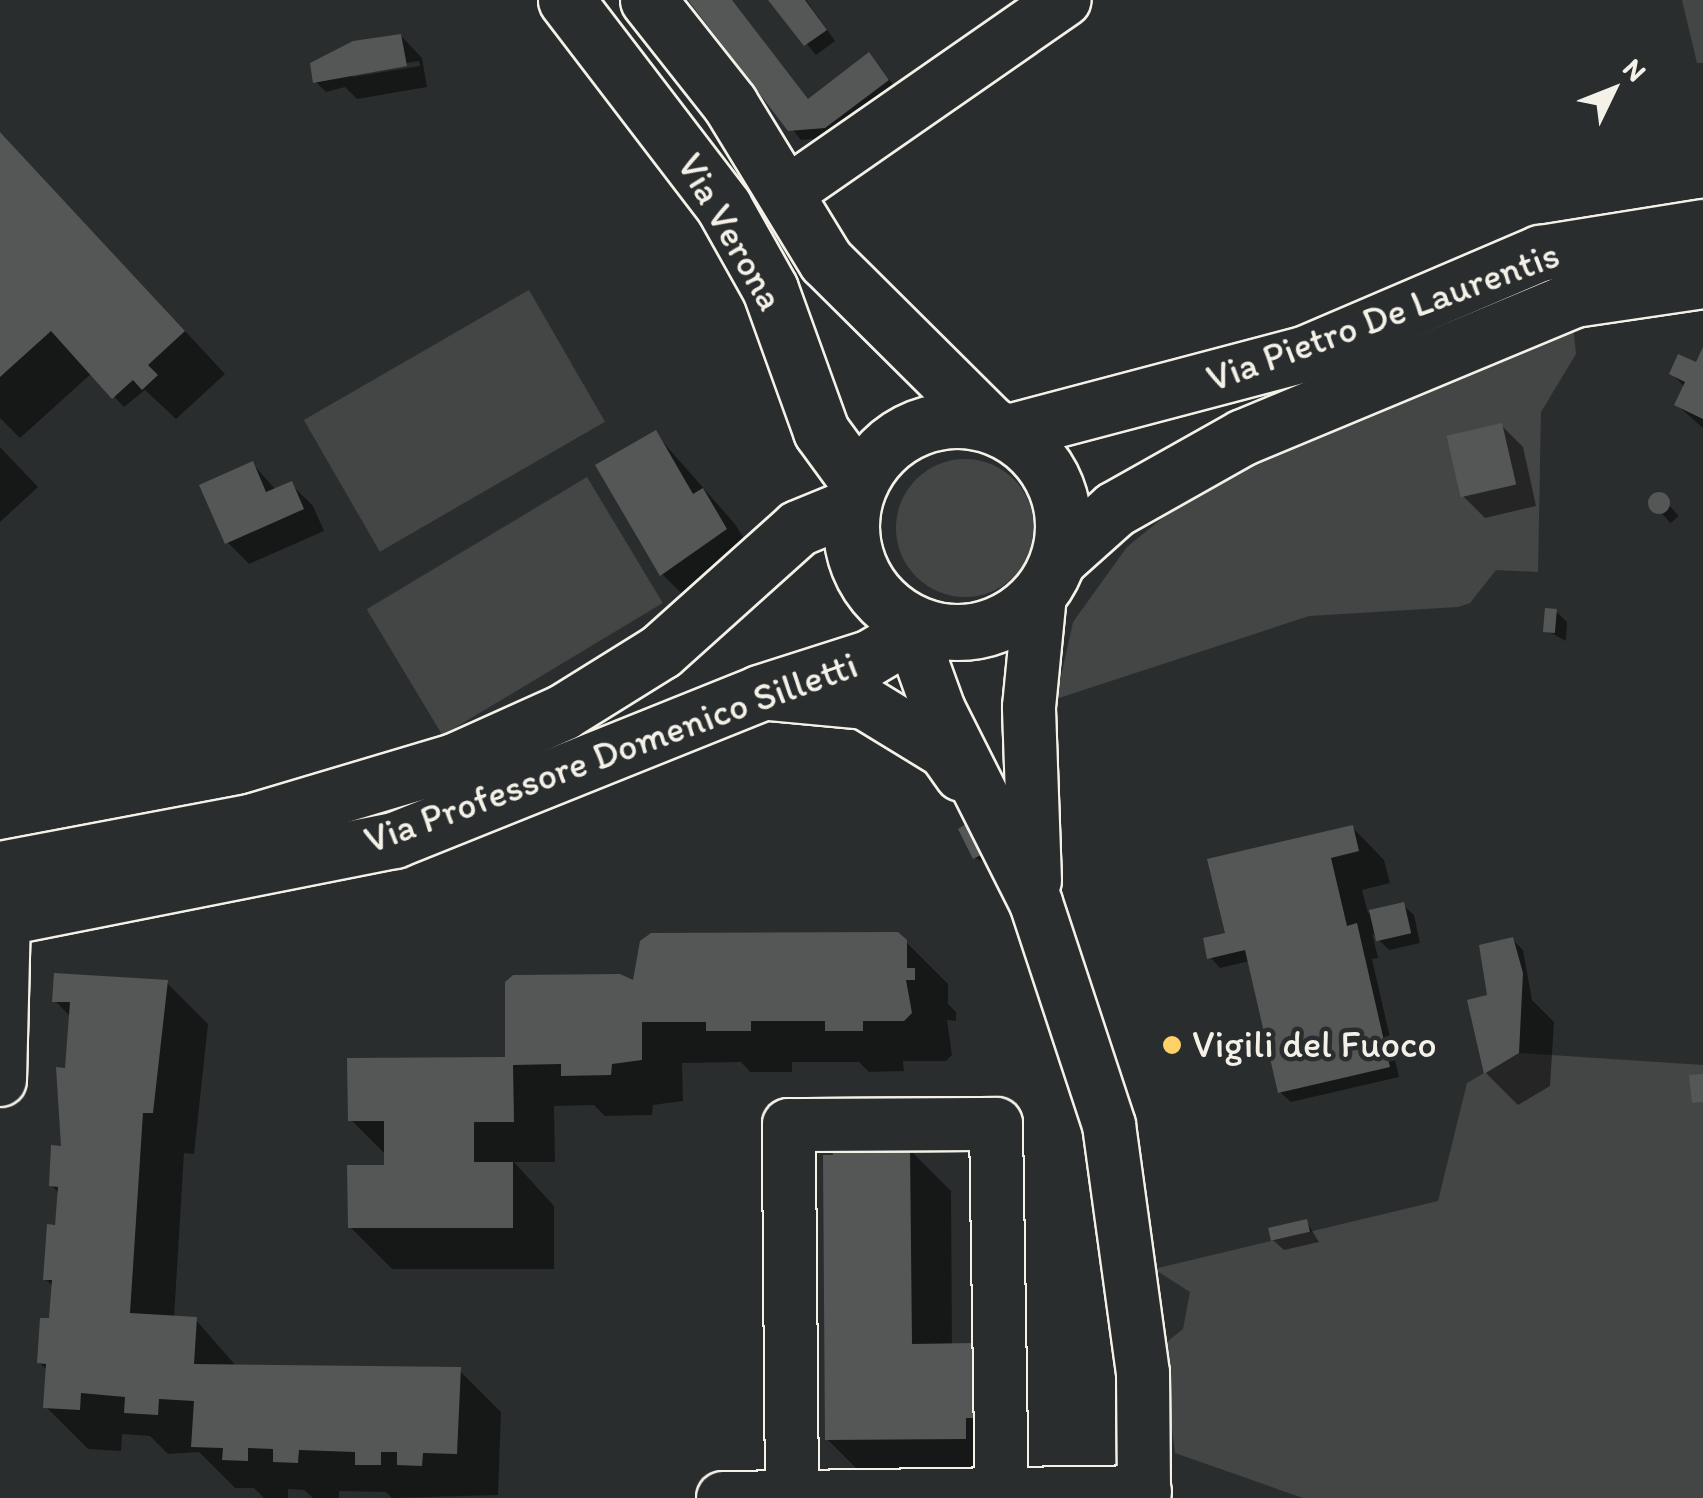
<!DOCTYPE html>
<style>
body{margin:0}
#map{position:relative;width:1703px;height:1498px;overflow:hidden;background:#2a2d2e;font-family:Itim,sans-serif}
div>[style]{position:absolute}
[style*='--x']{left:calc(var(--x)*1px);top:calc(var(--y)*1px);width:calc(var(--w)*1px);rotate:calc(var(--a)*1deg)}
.green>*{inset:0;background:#444645;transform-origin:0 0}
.round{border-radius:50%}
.shadow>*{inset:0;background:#0007;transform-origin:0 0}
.building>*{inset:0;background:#555756;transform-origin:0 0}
.roads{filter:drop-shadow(2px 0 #f4f1e8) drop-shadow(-2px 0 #f4f1e8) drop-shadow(0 2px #f4f1e8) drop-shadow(0 -2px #f4f1e8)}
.street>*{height:52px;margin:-26px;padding:0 26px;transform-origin:26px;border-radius:26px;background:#2a2d2e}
.secondary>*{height:55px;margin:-27.5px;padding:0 27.5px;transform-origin:27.5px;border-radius:27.5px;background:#2a2d2e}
.secondary>.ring{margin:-27.5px;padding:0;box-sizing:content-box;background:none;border:55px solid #2a2d2e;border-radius:50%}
.dots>*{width:28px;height:28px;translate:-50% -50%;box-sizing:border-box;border:5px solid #2a2d2e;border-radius:50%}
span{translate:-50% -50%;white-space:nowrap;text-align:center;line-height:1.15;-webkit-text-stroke:9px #2a2d2e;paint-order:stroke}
.street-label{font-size:38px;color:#f4f1e8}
.poi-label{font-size:38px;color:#f4f1e8}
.left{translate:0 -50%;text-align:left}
.north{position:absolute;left:1563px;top:40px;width:100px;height:100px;-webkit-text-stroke:8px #2a2d2e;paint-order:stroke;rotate:47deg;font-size:28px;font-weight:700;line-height:40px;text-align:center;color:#f4f1e8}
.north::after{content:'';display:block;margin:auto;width:35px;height:45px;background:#f4f1e8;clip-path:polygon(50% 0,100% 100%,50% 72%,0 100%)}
</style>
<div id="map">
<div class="green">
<i style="clip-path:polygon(1682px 0,1703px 0,1703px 63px,1697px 63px)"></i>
<i style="left:529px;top:290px;width:152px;height:260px;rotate:60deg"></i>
<i style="clip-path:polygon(1573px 325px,1576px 354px,1541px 412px,1538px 572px,1496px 570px,1470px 603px,1458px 607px,1309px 616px,1056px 699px,1073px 622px,1127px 547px,1203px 485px,1401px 391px)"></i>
<i class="round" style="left:896px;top:459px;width:138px;height:138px"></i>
<i style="left:587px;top:477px;width:147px;height:257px;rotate:59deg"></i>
<i style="clip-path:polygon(1519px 1053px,1703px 1065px,1703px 1498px,1303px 1498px,1175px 1453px,1162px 1346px,1183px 1329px,1190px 1292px,1154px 1269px,1438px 1201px,1467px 1083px)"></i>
</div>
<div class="shadow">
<i style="clip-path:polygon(691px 0,731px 0,809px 101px,879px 66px,898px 91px,836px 137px,801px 140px)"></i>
<i style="clip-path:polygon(771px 0,806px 0,835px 41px,816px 55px)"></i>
<i style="clip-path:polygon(evenodd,401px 36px,422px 58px,427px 87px,357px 99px,345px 87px,326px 92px,316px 82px,401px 36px,419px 61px,420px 66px,352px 77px,358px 71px,419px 61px)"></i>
<i style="clip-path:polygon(0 132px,225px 374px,176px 419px,145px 390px,124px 407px,92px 373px,20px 438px,0 418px)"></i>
<i style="clip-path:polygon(1703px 353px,1703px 428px,1677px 405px,1685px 387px,1672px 374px,1697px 365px)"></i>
<i style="clip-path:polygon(1501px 425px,1523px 447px,1536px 506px,1485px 518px,1463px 496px)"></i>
<i style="clip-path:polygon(655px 433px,735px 524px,758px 562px,694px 606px,662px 574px)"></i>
<i style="clip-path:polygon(0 447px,38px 487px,0 522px)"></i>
<i style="clip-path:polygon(253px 464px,276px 490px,291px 484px,313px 506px,324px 531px,249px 564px,227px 542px)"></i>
<i style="left:1660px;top:495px;width:28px;height:11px;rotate:48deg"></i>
<i style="clip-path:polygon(1556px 611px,1567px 622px,1566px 641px,1547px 631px)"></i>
<i style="clip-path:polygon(966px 827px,976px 838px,991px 865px,975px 858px)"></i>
<i style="clip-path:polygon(1352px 827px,1384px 860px,1390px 883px,1362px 890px,1368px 913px,1403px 905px,1414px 915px,1420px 943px,1389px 950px,1372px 933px,1378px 958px,1372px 959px,1399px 1077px,1291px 1102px,1280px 1092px,1250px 961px,1220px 968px,1210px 957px)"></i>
<i style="clip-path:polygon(1513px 940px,1523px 950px,1532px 1000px,1554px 1022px,1550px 1086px,1518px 1105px,1486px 1073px,1470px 1002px,1490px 997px)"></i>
<i style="clip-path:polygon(906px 942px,948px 984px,948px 1004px,956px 1012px,956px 1021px,947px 1020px,952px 1055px,946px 1061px,903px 1061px,904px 1071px,869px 1072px,859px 1062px,792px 1062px,792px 1072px,750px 1072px,741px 1062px,682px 1063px,683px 1101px,653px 1105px,652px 1115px,605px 1116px,594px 1105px,554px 1106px,555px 1162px,514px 1162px,554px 1206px,554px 1269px,392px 1269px,350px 1227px,387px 1168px,387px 1156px,351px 1120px,508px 1060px,635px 984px)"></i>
<i style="clip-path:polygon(166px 982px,208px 1024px,194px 1154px,184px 1153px,174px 1318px,196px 1320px,237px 1367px,459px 1370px,501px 1412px,498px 1495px,392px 1498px,386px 1492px,339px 1491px,339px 1498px,313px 1498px,304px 1490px,288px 1489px,288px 1498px,264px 1498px,254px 1488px,235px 1488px,199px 1452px,168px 1454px,150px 1436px,122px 1434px,121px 1451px,88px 1449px,46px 1407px,48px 1371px,39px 1362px,52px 1321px,54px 1287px,45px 1279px,60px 1194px,51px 1185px,63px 1149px,71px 1017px,55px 1001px)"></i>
<i style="clip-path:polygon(909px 1149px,951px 1191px,952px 1346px,1007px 1480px,869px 1481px,827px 1439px)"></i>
<i style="clip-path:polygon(1306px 1221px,1319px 1242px,1284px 1250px,1273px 1240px)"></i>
</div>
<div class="building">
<i style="clip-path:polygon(688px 0,732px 0,808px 99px,869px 52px,889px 80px,825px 128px,788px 131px)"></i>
<i style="clip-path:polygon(768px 0,805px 0,827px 30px,804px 46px)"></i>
<i style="clip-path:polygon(401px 34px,407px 66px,313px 83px,310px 63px,353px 41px)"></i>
<i style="clip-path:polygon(0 132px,185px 331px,148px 365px,158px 375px,142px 390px,133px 380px,112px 399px,51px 331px,0 377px)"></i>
<i style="clip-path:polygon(1703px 347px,1703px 419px,1674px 405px,1685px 382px,1669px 374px,1678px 354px,1696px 362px)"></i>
<i style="left:1502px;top:423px;width:63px;height:57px;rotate:77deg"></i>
<i style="clip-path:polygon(656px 430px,693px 494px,703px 488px,727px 529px,660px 576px,595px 465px)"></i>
<i style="clip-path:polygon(253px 461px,266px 492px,292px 481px,304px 509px,225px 544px,199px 485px)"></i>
<i class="round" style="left:1648px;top:492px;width:22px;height:22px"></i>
<i style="left:1545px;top:608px;width:12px;height:24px;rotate:5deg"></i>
<i style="clip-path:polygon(966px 824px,983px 854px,973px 859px,958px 829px)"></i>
<i style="clip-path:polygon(1353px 825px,1359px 851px,1331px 858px,1347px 926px,1357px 923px,1390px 1067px,1278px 1093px,1245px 950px,1207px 959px,1203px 938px,1225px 933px,1207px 859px)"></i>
<i style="left:1404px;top:902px;width:32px;height:36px;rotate:77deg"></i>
<i style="clip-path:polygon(898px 932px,907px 940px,907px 968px,915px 968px,915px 980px,906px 980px,912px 1013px,904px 1021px,863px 1021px,863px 1031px,825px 1031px,825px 1021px,751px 1021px,751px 1031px,706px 1031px,706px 1022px,642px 1022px,642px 1060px,612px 1064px,611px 1075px,561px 1076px,561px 1064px,513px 1065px,514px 1122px,474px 1122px,474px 1162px,513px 1162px,513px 1228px,348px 1228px,347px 1165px,384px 1165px,384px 1121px,348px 1121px,347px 1058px,505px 1057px,505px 982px,513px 975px,620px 974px,633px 980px,640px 941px,651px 933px)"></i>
<i style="clip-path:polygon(1513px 937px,1523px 973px,1519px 1053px,1484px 1074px,1467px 1000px,1487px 995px,1479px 945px)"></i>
<i style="clip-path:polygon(54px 973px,168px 980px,153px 1113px,143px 1113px,130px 1313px,197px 1317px,194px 1364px,461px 1367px,457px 1454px,423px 1453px,422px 1466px,397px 1465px,397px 1452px,381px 1452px,381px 1465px,355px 1465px,355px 1452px,299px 1450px,298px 1463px,273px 1462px,273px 1449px,248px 1448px,248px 1461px,222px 1460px,223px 1448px,191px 1447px,194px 1401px,159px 1399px,158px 1415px,124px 1413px,125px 1397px,81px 1393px,80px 1410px,43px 1408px,46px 1364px,37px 1363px,40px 1318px,49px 1318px,52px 1280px,43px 1280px,47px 1224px,55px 1225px,58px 1187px,49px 1186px,51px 1145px,61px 1146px,56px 1067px,65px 1068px,70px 1002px,52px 1002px)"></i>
<i style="clip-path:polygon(1703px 1074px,1703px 1102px,1692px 1103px,1689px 1075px)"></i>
<i style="clip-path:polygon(832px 1147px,910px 1147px,912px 1344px,975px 1343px,975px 1418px,966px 1418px,966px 1439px,825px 1440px,823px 1155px,833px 1155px)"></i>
<i style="left:1307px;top:1219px;width:13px;height:40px;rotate:77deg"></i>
</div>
<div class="roads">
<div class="street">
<i style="--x:787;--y:193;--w:338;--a:-34.8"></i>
<i style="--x:932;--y:630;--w:32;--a:110"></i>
<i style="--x:921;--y:660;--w:53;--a:70.2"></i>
<i style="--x:939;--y:710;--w:216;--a:63.3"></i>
<i style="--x:1036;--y:903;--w:234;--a:71.8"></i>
<i style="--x:1109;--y:1125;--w:250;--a:82.2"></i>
<i style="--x:1143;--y:1373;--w:125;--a:89.5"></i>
<i style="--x:760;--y:693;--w:105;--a:5.4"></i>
<i style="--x:865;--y:703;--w:94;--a:31.5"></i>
<i style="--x:945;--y:752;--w:28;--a:55"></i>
<i style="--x:1035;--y:881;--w:174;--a:-92"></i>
<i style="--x:1029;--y:707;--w:113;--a:-84.4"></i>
<i style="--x:0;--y:1080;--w:162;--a:-88.6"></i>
<i style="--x:792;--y:1495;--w:370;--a:-90.5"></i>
<i style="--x:789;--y:1125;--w:207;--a:-0.3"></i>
<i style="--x:996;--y:1124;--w:369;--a:89.1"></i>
<i style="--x:723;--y:1498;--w:422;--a:-0.8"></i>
</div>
<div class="secondary">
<i style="--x:566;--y:0;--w:260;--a:52.6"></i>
<i style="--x:724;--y:207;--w:94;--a:60.7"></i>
<i style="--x:770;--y:289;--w:151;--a:70.2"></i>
<i style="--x:821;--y:431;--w:64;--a:53.8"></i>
<i style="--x:648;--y:0;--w:132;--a:51.7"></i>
<i style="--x:730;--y:104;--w:184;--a:58.6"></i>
<i style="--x:826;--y:261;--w:231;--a:44.8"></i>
<i class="ring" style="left:851px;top:420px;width:157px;height:157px"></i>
<i style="--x:1008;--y:432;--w:306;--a:-14.8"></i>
<i style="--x:1304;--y:354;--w:257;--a:-23.2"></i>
<i style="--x:1540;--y:253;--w:165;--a:-9.1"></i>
<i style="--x:1059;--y:559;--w:75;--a:-41.8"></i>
<i style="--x:1115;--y:509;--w:147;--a:-29.4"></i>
<i style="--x:1243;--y:437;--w:359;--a:-22.6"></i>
<i style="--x:1574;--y:299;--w:130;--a:-8.4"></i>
<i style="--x:0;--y:869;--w:258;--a:-10.7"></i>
<i style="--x:253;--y:821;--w:210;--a:-16.6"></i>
<i style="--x:454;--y:761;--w:120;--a:-24.2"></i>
<i style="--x:563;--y:712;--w:115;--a:-31.9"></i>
<i style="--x:661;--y:651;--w:184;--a:-41.9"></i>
<i style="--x:798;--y:528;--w:58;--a:-22.2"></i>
<i style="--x:0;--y:918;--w:402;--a:-11.2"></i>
<i style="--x:394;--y:840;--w:393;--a:-21.9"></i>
<i style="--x:759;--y:693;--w:115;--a:-17.7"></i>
<i style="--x:869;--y:658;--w:61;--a:-30.8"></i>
</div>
</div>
<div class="dots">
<i style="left:1172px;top:1045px;background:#ffd166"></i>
</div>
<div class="street-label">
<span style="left:730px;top:232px;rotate:60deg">Via Verona</span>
<span style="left:1383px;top:317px;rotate:-20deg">Via Pietro De Laurentis</span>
<span style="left:611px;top:753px;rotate:-20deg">Via Professore Domenico Silletti</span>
</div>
<div class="poi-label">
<span class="left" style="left:1192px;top:1045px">Vigili del Fuoco</span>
</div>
<div class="north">N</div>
</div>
